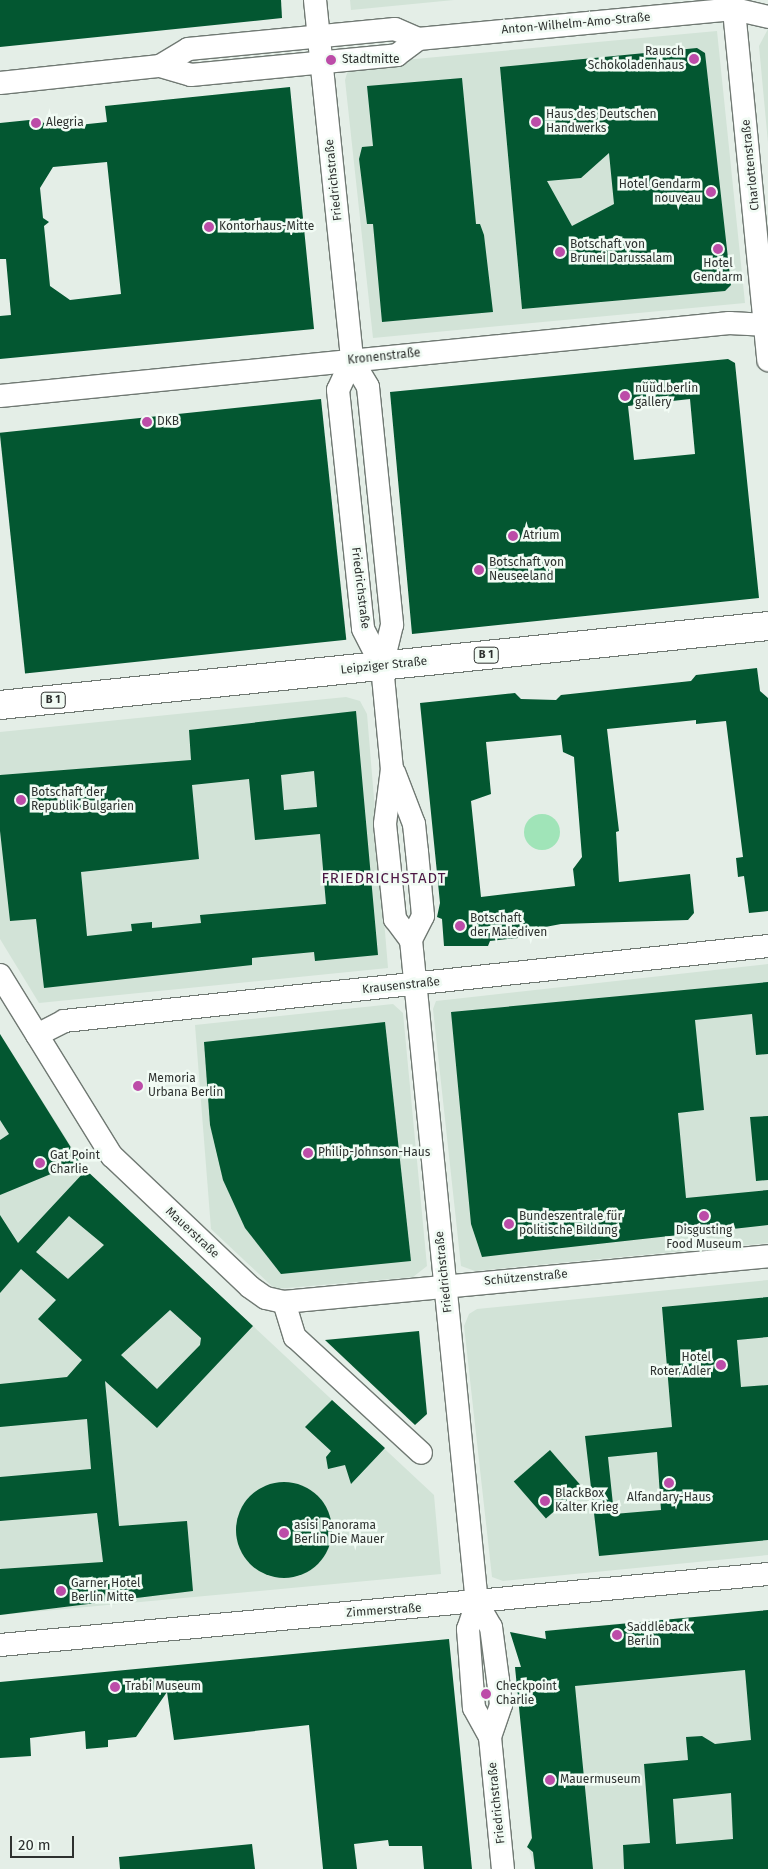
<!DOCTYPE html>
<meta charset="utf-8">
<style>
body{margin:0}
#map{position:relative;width:768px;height:1869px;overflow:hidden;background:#e4eee7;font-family:"Fira Sans",sans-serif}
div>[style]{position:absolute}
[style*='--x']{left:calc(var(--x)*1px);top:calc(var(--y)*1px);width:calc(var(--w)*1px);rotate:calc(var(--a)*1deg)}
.built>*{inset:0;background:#d2e3d7}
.green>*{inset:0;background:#a0e4b8}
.round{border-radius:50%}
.building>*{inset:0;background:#035731;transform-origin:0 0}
.roads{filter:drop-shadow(1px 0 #707973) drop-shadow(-1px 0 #707973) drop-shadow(0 1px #707973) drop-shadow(0 -1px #707973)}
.minor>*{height:22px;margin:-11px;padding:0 11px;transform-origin:11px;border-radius:11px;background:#fff}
.major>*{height:28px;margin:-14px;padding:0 14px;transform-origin:14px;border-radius:14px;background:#fff}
.dots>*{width:14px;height:14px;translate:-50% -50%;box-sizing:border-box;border:2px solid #f1fbf4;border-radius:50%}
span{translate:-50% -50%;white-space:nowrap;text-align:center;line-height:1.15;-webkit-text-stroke:5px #f1fbf4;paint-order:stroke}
.shield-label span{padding:1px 4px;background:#f1fbf4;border:1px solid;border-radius:4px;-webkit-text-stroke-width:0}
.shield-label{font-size:11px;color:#2e312f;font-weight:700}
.street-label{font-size:12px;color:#2e312f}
.poi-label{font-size:12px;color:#2e312f}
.right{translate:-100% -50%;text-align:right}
.left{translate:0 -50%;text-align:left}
.quarter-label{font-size:15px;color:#4c1743;letter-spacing:1px}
.scale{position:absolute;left:10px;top:1836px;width:64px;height:22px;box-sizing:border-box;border:2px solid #2e312f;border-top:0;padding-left:6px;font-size:15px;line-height:18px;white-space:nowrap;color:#2e312f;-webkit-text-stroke:4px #f1fbf4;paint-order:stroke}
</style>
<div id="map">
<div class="built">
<i style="clip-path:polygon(350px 0,454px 0,351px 10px)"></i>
<i style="clip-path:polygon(768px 29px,768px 143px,759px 46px)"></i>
<i style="clip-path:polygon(717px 31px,745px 303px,373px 338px,345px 80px,348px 70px,382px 62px)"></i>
<i style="clip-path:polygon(346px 697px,360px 701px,367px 714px,388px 968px,39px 1003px,0 939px,0 732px)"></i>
<i style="clip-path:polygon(768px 964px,768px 1243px,475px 1271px,461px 1266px,433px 1009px,436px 1001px)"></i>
<i style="clip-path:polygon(393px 1004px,403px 1013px,427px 1266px,413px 1277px,275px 1289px,211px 1229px,195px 1025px)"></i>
<i style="clip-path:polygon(0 1034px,86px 1170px,434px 1495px,441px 1574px,0 1615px)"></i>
<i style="clip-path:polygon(768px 1280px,768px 1555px,503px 1581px,492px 1577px,464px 1326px,469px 1314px,477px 1309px)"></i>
<i style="clip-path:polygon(768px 1610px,768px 1869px,535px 1869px,528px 1846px,531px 1837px,518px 1694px,527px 1693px,517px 1691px,515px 1667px,525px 1666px,511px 1634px,546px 1642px,545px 1631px,569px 1628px,573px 1639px,572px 1628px)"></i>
</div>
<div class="green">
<i class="round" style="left:524px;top:814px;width:36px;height:36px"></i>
</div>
<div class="building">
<i style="clip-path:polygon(0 0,281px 0,282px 18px,0 47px)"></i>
<i style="clip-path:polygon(evenodd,697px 48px,705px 53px,731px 285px,725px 291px,522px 309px,500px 67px,697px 48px,609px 153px,614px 204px,572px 226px,547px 181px,581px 178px,609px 153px)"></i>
<i style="clip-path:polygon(462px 78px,476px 224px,480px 224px,484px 235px,493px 312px,382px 322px,373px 224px,367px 224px,359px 159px,362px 147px,373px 146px,367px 86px)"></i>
<i style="clip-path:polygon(evenodd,290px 87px,314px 329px,0 359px,0 316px,11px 315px,6px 259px,0 259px,0 123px,39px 119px,50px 128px,107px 122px,105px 106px,290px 87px,107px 162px,121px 294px,70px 300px,50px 286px,44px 226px,49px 222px,43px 218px,40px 188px,53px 167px,107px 162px)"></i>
<i style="clip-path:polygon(evenodd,728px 359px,735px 363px,759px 598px,412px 634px,390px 392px,728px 359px,690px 399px,695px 454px,634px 460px,628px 406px,690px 399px)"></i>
<i style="left:321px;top:399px;width:242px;height:323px;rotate:84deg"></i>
<i style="clip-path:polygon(evenodd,757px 668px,760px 691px,768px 698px,768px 911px,749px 913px,744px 876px,738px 877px,736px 858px,743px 857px,726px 721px,696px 724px,696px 720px,607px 729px,619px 831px,616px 832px,619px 882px,690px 874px,694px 913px,688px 920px,561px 924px,524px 931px,518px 938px,490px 941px,488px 946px,444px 946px,442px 919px,437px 917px,440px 903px,420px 703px,515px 693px,521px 699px,556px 700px,561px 695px,691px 681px,696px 675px,757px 668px,561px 735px,563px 752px,574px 757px,582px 857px,573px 869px,575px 886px,481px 897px,471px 801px,491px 794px,486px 742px,561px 735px)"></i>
<i style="clip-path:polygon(evenodd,356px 711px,378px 955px,315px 961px,314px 952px,252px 958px,252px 965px,44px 988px,36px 919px,10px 921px,0 831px,0 775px,191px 760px,189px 730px,356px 711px,314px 771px,317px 807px,284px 810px,281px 775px,314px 771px,356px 711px,249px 779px,255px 840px,320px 834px,326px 904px,200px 915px,201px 923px,152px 928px,152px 922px,131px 924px,132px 931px,87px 936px,81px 872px,199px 859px,192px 785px,249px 779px)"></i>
<i style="clip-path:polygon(768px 982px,768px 1054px,756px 1055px,752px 1014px,695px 1020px,704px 1110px,678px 1113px,686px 1198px,768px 1190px,768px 1225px,482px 1257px,471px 1224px,451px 1012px)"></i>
<i style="clip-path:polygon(385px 1022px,411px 1261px,281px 1274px,245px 1228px,223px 1180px,210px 1125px,204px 1042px)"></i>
<i style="clip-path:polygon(0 1034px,80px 1162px,0 1195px,0 1140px,9px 1134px,0 1120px)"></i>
<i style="clip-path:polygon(768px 1116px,768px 1180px,756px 1181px,750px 1117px)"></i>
<i style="clip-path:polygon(evenodd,86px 1170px,253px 1326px,157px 1428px,105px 1381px,119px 1526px,187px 1521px,193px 1591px,0 1615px,0 1569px,103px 1562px,97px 1513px,0 1521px,0 1477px,91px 1469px,87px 1419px,0 1427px,0 1384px,67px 1377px,82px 1360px,38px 1319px,56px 1300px,21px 1269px,0 1293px,0 1215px,18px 1243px,86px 1170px,69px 1216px,104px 1245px,68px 1279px,36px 1252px,69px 1216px,86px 1170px,170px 1310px,201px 1338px,200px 1345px,157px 1389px,121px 1355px,170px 1310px)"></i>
<i style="clip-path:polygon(evenodd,768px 1297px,768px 1337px,737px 1340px,741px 1387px,768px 1385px,768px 1540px,599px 1556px,585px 1436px,672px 1427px,662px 1307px,768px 1297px,657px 1452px,661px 1510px,614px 1514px,608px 1457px,657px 1452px)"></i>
<i style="clip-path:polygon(419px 1331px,427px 1414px,415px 1425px,325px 1340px)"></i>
<i style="clip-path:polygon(332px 1400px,385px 1448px,351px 1484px,345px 1465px,328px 1469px,326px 1457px,331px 1451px,305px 1427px)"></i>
<i style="left:550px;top:1450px;width:49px;height:48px;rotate:49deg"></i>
<i class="round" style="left:236px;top:1482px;width:96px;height:96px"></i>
<i style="clip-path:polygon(evenodd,768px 1610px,768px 1869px,624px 1869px,623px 1845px,650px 1843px,644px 1764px,688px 1760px,686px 1737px,702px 1736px,715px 1744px,751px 1740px,745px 1670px,575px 1686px,593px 1869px,535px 1869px,533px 1852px,527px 1847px,532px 1838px,515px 1667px,521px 1667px,510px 1632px,546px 1639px,545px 1631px,768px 1610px,731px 1793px,733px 1839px,676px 1844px,673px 1799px,731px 1793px)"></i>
<i style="clip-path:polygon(449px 1639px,472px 1869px,424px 1869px,422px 1846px,389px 1846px,388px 1840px,354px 1844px,357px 1869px,323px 1869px,309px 1725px,174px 1740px,167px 1692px,136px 1737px,108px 1740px,108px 1747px,86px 1749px,85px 1731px,30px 1738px,31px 1756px,0 1758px,0 1682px)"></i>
<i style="clip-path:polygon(252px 1844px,255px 1869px,120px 1869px,119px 1857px)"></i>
</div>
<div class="roads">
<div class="minor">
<i style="--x:315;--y:0;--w:362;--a:84.1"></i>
<i style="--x:352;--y:360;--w:31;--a:59"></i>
<i style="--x:368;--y:387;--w:239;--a:84.2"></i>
<i style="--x:392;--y:625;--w:42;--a:103.7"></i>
<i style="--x:382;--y:666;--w:103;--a:84.5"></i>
<i style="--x:392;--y:769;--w:55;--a:97.3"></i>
<i style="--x:385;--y:824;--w:96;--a:84"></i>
<i style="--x:395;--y:919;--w:26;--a:53"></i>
<i style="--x:411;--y:940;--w:666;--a:84.32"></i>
<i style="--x:477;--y:1603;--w:28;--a:109"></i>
<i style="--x:468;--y:1629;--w:79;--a:85.7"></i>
<i style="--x:474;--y:1708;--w:33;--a:61"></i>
<i style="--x:490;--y:1737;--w:133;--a:84.4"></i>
<i style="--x:733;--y:0;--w:362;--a:84.4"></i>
<i style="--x:160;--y:66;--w:33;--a:-31"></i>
<i style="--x:188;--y:49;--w:208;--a:-5.5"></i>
<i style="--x:395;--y:29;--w:25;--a:23"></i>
<i style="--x:418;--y:39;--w:317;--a:-5.4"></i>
<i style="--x:734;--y:9;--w:35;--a:13"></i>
<i style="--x:0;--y:83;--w:161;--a:-6.1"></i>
<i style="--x:160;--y:66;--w:32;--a:16"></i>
<i style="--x:191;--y:75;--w:207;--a:-5.5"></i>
<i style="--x:397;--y:55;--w:26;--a:-37"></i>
<i style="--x:352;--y:360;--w:33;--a:115"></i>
<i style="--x:338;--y:390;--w:240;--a:84"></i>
<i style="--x:363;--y:629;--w:42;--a:62.8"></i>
<i style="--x:0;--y:396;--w:733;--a:-5.72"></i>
<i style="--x:729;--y:323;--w:39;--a:3"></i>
<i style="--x:394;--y:772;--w:56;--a:69"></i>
<i style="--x:414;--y:824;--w:28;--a:84"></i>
<i style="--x:417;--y:852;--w:64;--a:84.6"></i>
<i style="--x:423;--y:916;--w:27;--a:117"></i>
<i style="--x:0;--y:975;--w:213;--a:58.3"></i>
<i style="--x:112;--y:1156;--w:190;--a:43.5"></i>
<i style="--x:250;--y:1287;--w:19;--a:35"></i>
<i style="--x:266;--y:1298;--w:18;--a:13"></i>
<i style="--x:284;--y:1302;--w:486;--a:-5.4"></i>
<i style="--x:37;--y:1035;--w:30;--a:-27"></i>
<i style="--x:64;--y:1021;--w:708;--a:-6.08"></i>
<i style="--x:284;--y:1302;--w:37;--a:73"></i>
<i style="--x:295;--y:1337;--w:171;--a:42.6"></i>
<i style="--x:477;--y:1603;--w:28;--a:60"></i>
<i style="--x:491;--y:1627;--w:53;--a:82.5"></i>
<i style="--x:498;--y:1680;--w:25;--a:83"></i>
<i style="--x:501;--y:1705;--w:34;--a:109"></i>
<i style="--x:0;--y:1645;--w:771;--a:-5.28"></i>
</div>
<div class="major">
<i style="--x:0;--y:705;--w:772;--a:-5.87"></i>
</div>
</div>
<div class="dots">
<i style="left:694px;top:59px;background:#bc4ca8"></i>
<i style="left:331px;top:60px;background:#bc4ca8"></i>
<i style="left:536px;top:122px;background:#bc4ca8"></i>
<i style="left:36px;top:123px;background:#bc4ca8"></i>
<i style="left:711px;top:192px;background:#bc4ca8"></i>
<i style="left:209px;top:227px;background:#bc4ca8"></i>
<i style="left:718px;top:249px;background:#bc4ca8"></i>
<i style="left:560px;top:252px;background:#bc4ca8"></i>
<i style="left:625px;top:396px;background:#bc4ca8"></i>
<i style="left:147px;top:422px;background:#bc4ca8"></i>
<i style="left:513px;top:536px;background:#bc4ca8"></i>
<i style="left:479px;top:570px;background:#bc4ca8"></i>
<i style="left:21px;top:800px;background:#bc4ca8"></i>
<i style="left:460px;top:926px;background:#bc4ca8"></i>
<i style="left:138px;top:1086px;background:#bc4ca8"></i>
<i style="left:308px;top:1153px;background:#bc4ca8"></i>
<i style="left:40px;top:1163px;background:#bc4ca8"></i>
<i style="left:704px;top:1216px;background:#bc4ca8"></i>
<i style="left:509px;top:1224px;background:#bc4ca8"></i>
<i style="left:721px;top:1365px;background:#bc4ca8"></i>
<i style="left:669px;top:1483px;background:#bc4ca8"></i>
<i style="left:545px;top:1501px;background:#bc4ca8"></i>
<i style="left:284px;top:1533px;background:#bc4ca8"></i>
<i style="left:61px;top:1591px;background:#bc4ca8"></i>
<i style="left:617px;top:1635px;background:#bc4ca8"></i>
<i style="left:115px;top:1687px;background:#bc4ca8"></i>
<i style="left:486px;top:1694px;background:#bc4ca8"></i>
<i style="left:550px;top:1780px;background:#bc4ca8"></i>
</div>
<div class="shield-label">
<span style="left:486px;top:655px">B 1</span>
<span style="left:53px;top:700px">B 1</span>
</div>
<div class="street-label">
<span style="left:576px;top:24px;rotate:-5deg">Anton-Wilhelm-Amo-Straße</span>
<span style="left:751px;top:165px;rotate:-96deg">Charlottenstraße</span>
<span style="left:334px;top:180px;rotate:-96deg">Friedrichstraße</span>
<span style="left:384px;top:357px;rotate:-6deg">Kronenstraße</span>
<span style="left:360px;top:588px;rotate:83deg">Friedrichstraße</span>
<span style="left:384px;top:666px;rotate:-6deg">Leipziger Straße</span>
<span style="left:401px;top:986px;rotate:-6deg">Krausenstraße</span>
<span style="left:192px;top:1233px;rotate:43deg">Mauerstraße</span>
<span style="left:444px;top:1272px;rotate:-96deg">Friedrichstraße</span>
<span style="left:526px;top:1278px;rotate:-5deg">Schützenstraße</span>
<span style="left:384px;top:1611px;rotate:-4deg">Zimmerstraße</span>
<span style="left:497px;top:1803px;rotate:-96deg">Friedrichstraße</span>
</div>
<div class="poi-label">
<span class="right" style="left:684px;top:59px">Rausch<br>Schokoladenhaus</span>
<span class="left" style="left:342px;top:60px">Stadtmitte</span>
<span class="left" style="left:546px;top:122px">Haus des Deutschen<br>Handwerks</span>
<span class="left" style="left:46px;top:123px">Alegria</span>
<span class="right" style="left:701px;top:192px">Hotel Gendarm<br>nouveau</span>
<span class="left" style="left:219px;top:227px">Kontorhaus-Mitte</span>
<span class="left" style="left:570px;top:252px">Botschaft von<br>Brunei Darussalam</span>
<span style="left:718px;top:271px">Hotel<br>Gendarm</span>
<span class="left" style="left:635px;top:396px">nüüd.berlin<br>gallery</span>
<span class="left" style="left:157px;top:422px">DKB</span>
<span class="left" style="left:523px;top:536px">Atrium</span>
<span class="left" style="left:489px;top:570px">Botschaft von<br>Neuseeland</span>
<span class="left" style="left:31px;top:800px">Botschaft der<br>Republik Bulgarien</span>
<span class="left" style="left:470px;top:926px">Botschaft<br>der Malediven</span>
<span class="left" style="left:148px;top:1086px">Memoria<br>Urbana Berlin</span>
<span class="left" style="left:318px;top:1153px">Philip-Johnson-Haus</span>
<span class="left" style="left:50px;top:1163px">Gat Point<br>Charlie</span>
<span class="left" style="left:519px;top:1224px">Bundeszentrale für<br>politische Bildung</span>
<span style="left:704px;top:1238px">Disgusting<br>Food Museum</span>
<span class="right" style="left:711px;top:1365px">Hotel<br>Roter Adler</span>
<span class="left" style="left:555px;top:1501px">BlackBox<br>Kalter Krieg</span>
<span style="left:669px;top:1498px">Alfandary-Haus</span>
<span class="left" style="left:294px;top:1533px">asisi Panorama<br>Berlin Die Mauer</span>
<span class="left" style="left:71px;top:1591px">Garner Hotel<br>Berlin Mitte</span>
<span class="left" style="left:627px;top:1635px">Saddleback<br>Berlin</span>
<span class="left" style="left:125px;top:1687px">Trabi Museum</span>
<span class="left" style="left:496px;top:1694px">Checkpoint<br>Charlie</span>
<span class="left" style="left:560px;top:1780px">Mauermuseum</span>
</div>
<div class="quarter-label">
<span style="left:384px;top:879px">FRIEDRICHSTADT</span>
</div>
<div class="scale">20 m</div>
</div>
